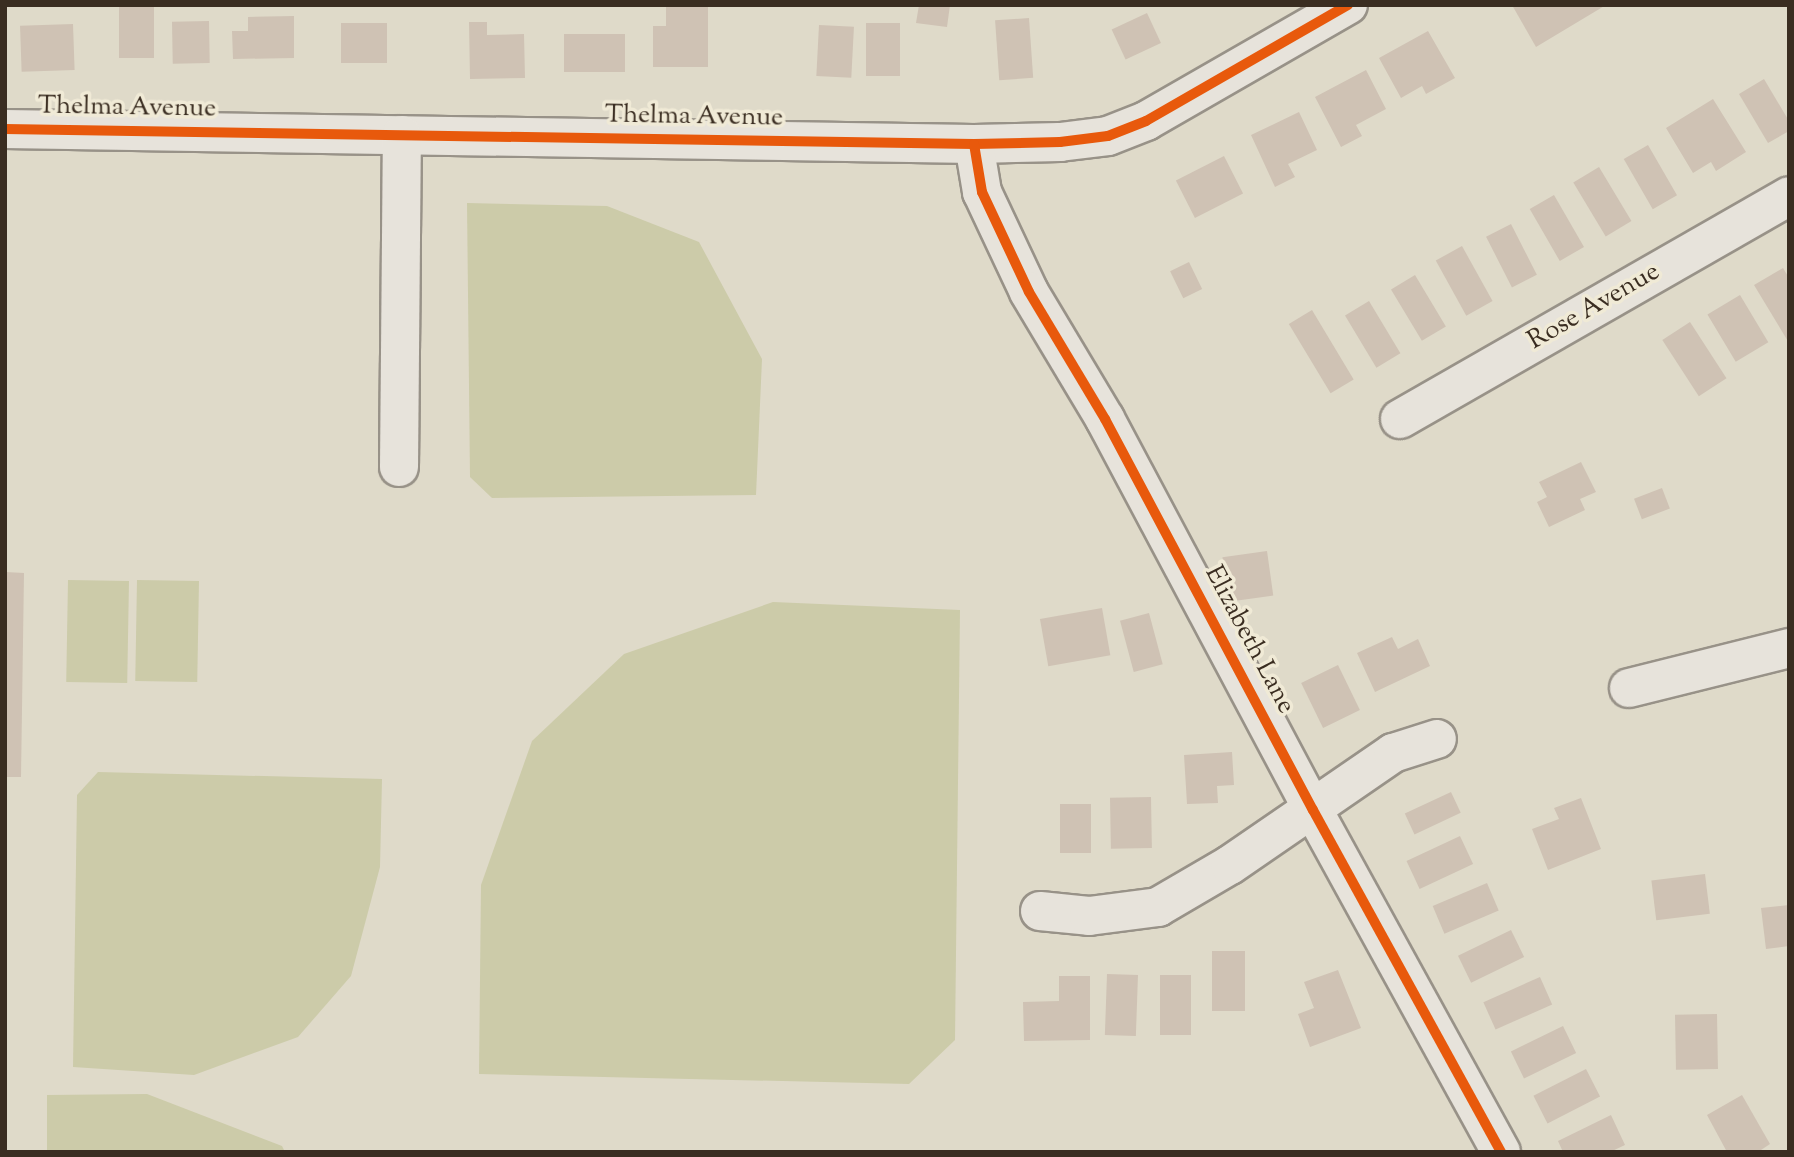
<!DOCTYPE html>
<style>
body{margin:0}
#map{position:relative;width:1794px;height:1157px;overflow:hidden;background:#dfdac9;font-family:"Sorts Mill Goudy",serif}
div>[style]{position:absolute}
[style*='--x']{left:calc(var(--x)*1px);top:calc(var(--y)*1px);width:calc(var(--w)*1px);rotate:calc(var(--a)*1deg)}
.green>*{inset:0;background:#cccba9;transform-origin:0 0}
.building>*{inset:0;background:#cfc2b4;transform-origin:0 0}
.roads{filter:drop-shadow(2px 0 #989288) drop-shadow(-2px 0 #989288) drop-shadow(0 2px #989288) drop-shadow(0 -2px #989288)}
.minor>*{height:38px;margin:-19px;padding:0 19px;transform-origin:19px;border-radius:19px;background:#e7e3db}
.cycleway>*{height:10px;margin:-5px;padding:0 5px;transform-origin:5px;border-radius:5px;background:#e8590c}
span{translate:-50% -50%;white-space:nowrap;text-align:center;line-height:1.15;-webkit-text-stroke:7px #f0ead6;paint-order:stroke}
.street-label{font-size:26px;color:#3a2d21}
.frame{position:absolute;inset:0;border:7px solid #3a2d21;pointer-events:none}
</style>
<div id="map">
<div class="green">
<i style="clip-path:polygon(467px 203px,607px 206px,699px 242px,762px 359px,756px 495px,492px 498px,470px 477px)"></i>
<i style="left:68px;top:580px;width:61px;height:102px;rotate:1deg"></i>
<i style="left:137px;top:580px;width:62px;height:101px;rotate:1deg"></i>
<i style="clip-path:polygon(773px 602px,960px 610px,955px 1040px,909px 1084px,479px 1074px,481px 885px,532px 741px,624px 654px)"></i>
<i style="clip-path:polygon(98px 772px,382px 779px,380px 867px,351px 976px,298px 1037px,194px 1075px,73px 1067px,77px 795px)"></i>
<i style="clip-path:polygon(147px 1094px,282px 1146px,285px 1152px,47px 1152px,47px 1095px)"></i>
</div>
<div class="building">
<i style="left:119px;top:5px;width:35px;height:53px"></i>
<i style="clip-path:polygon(666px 5px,708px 5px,708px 67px,653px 67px,653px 26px,666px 26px)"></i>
<i style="clip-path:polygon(919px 5px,950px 5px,947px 27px,916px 23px)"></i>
<i style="clip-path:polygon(1512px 5px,1606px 5px,1536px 47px)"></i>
<i style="left:1147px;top:13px;width:33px;height:39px;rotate:65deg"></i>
<i style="clip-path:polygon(294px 16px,294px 58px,233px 59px,232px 31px,248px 31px,248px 17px)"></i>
<i style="left:1029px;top:18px;width:60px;height:34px;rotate:86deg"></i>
<i style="left:209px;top:21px;width:42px;height:37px;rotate:89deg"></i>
<i style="clip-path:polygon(469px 22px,487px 22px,487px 35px,524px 34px,525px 78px,470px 79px)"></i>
<i style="left:341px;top:23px;width:46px;height:40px"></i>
<i style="left:900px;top:23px;width:53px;height:34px;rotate:90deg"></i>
<i style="left:73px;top:24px;width:46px;height:53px;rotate:88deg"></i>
<i style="left:819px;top:25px;width:35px;height:51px;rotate:3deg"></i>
<i style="clip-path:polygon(1428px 31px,1455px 78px,1426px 94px,1422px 86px,1401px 98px,1379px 58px)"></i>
<i style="left:625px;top:34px;width:38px;height:61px;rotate:90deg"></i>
<i style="clip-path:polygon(1366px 70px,1386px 109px,1356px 125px,1362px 136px,1341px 147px,1315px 97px)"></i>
<i style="clip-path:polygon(1764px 79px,1789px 121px,1789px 131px,1768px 143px,1739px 94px)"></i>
<i style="clip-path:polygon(1713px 99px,1746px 152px,1716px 171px,1711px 162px,1693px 173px,1666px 128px)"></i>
<i style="clip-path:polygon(1299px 112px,1317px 150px,1288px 164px,1295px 177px,1275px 187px,1251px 135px)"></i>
<i style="left:1648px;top:145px;width:58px;height:28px;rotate:60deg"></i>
<i style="left:1224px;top:156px;width:42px;height:54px;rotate:63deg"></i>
<i style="left:1599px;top:167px;width:63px;height:30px;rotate:59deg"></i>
<i style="left:1554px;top:195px;width:60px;height:28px;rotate:60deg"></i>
<i style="left:1511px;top:224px;width:57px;height:28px;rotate:63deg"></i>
<i style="left:1462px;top:246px;width:63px;height:30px;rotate:61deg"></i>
<i style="left:1189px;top:262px;width:30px;height:21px;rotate:64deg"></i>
<i style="clip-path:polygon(1783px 268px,1789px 278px,1789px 343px,1754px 285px)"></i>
<i style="left:1415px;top:275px;width:60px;height:28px;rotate:59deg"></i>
<i style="left:1740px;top:295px;width:55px;height:38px;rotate:59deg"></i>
<i style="left:1369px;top:301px;width:61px;height:28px;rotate:59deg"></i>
<i style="left:1312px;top:310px;width:81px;height:27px;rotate:59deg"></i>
<i style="left:1690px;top:322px;width:67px;height:33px;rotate:57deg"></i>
<i style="clip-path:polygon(1581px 462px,1596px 492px,1580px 499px,1585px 510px,1549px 527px,1537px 502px,1547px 497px,1539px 482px)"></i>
<i style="left:1662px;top:488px;width:22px;height:30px;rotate:69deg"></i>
<i style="left:1267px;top:551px;width:45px;height:45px;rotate:82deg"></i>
<i style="clip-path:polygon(5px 572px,24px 573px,21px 777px,5px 777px)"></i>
<i style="left:1102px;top:608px;width:48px;height:63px;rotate:80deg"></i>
<i style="left:1149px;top:613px;width:53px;height:30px;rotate:75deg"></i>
<i style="clip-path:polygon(1392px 637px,1398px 649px,1418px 639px,1430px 666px,1375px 692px,1357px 653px)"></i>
<i style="left:1338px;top:665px;width:50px;height:41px;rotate:64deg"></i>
<i style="clip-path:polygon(1232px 752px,1234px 785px,1217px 786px,1218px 803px,1187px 804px,1184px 755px)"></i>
<i style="left:1451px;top:792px;width:23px;height:51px;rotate:65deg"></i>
<i style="left:1151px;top:797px;width:51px;height:41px;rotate:89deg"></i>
<i style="clip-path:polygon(1581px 798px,1601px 849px,1548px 870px,1532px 829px,1559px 819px,1554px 808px)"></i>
<i style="left:1060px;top:804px;width:31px;height:49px"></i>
<i style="left:1460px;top:836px;width:31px;height:59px;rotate:65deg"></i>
<i style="left:1705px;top:874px;width:40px;height:54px;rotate:83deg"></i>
<i style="left:1487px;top:883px;width:30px;height:59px;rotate:67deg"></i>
<i style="clip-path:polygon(1789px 905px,1789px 946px,1766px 949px,1761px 908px)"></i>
<i style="left:1511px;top:930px;width:30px;height:59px;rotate:64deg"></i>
<i style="left:1212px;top:951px;width:33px;height:60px"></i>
<i style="clip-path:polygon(1338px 970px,1361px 1028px,1310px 1047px,1298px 1014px,1314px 1008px,1304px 982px)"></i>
<i style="left:1107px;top:974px;width:31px;height:61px;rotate:2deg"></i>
<i style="left:1191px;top:975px;width:60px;height:31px;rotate:90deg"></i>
<i style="clip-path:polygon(1059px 976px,1090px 976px,1090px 1040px,1024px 1041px,1023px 1002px,1059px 1001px)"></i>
<i style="left:1540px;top:977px;width:30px;height:62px;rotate:66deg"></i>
<i style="left:1717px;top:1014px;width:55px;height:42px;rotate:89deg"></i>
<i style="left:1563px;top:1026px;width:30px;height:58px;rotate:64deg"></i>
<i style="left:1586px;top:1069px;width:31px;height:59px;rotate:63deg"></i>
<i style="clip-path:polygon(1742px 1095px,1770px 1144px,1758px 1152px,1727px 1152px,1707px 1115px)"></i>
<i style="clip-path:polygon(1611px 1115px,1625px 1145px,1610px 1152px,1563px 1152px,1558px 1141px)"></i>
</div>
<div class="roads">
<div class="minor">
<i style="--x:5;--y:129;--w:969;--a:0.89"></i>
<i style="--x:974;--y:144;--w:86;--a:-1.3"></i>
<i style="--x:1060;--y:142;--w:48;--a:-7.1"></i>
<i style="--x:1108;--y:136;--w:41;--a:-21.5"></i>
<i style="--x:1146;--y:121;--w:233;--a:-29.9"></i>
<i style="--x:974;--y:144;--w:49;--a:80.5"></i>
<i style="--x:982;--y:192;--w:110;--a:64.8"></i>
<i style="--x:1029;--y:292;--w:148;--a:59.1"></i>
<i style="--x:1105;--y:419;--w:443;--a:62"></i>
<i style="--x:1313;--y:810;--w:390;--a:61.2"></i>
<i style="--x:1400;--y:419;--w:448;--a:-29.8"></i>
<i style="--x:399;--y:467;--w:332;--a:-89.5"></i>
<i style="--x:1629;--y:688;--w:165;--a:-14"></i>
<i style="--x:1040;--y:911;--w:49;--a:5.8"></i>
<i style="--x:1089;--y:916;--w:70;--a:-7.4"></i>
<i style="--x:1158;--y:907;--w:83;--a:-30.3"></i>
<i style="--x:1230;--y:865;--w:198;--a:-34.5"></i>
<i style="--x:1393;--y:753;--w:46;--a:-17.7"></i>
</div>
</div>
<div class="cycleway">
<i style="--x:5;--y:129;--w:969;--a:0.89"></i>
<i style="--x:974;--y:144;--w:86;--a:-1.3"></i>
<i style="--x:1060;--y:142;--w:48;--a:-7.1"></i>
<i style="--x:1108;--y:136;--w:41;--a:-21.5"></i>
<i style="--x:1146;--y:121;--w:233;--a:-29.9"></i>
<i style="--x:974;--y:144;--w:49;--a:80.5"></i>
<i style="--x:982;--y:192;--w:110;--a:64.8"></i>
<i style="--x:1029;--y:292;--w:148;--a:59.1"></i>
<i style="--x:1105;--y:419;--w:443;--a:62"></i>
<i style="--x:1313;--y:810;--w:390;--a:61.2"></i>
</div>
<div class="street-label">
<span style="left:127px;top:108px;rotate:1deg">Thelma Avenue</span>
<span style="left:694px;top:117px;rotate:1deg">Thelma Avenue</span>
<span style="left:1594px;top:307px;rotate:-30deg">Rose Avenue</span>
<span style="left:1249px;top:640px;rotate:62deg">Elizabeth Lane</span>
</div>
<div class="frame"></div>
</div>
